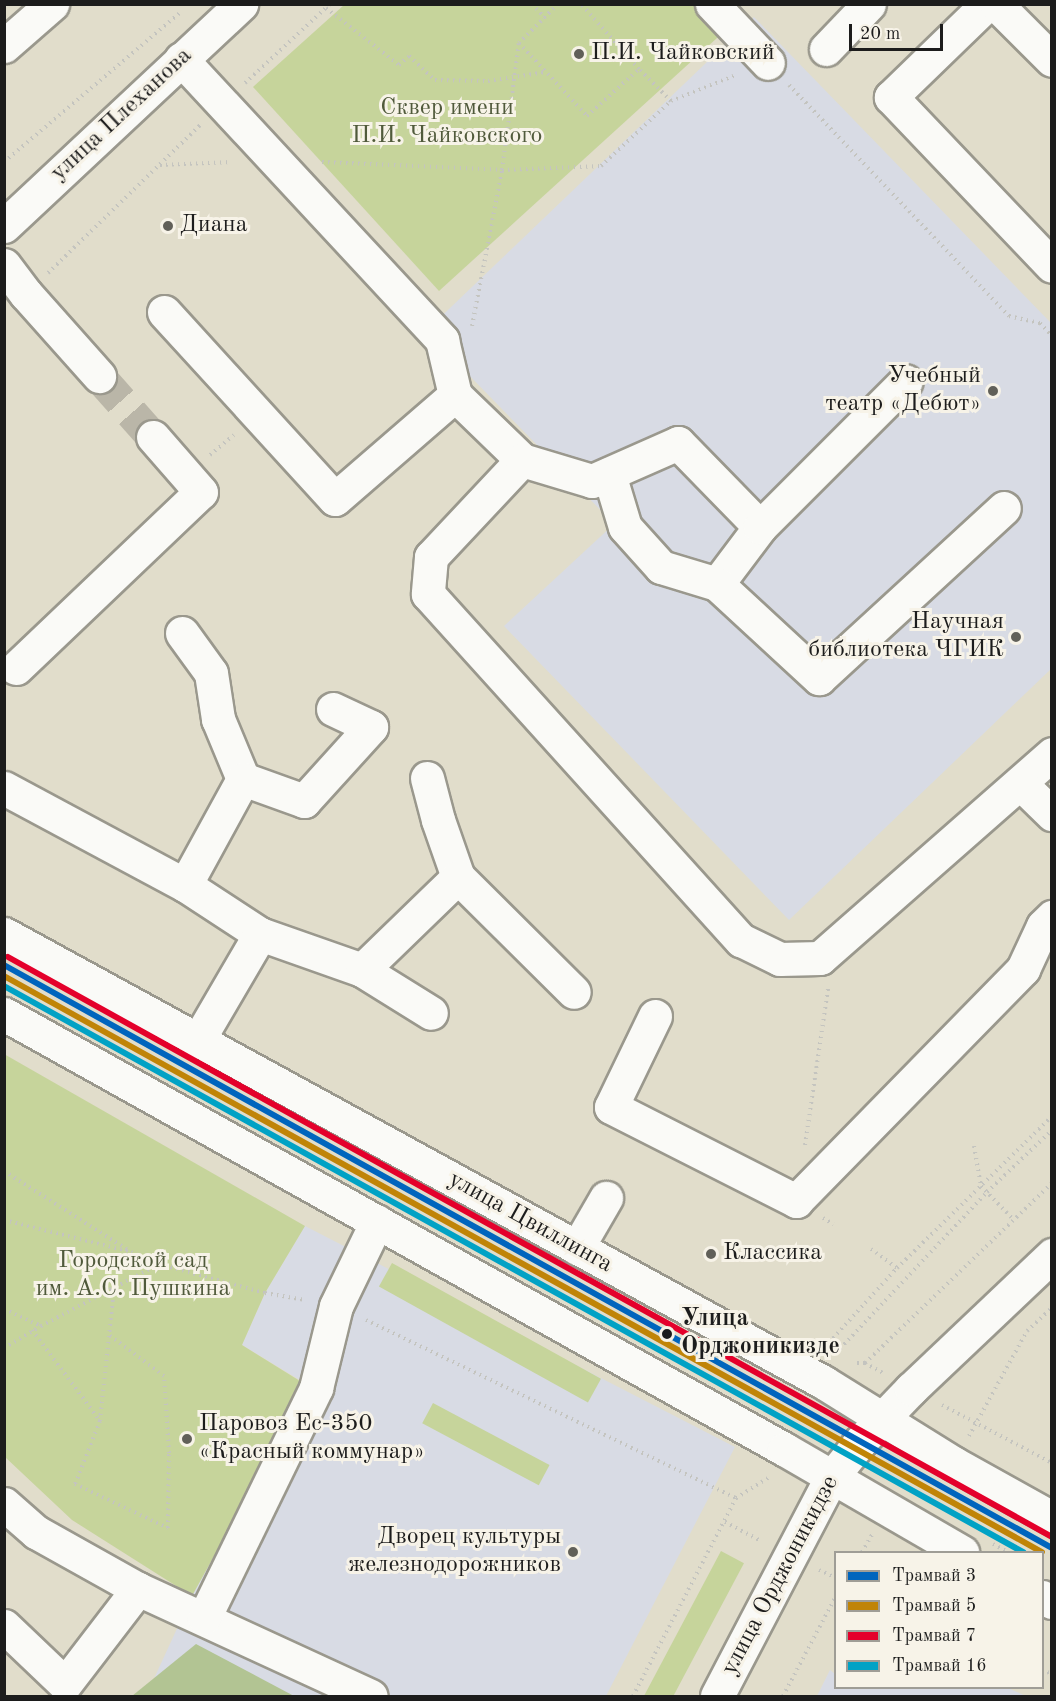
<!DOCTYPE html>
<meta charset="utf-8">
<style>
body{margin:0}
#map{position:relative;width:1056px;height:1701px;overflow:hidden;background:#e1ddcb;font-family:"Old Standard TT",serif}
div>[style]{position:absolute}
[style*='--x']{left:calc(var(--x)*1px);top:calc(var(--y)*1px);width:calc(var(--w)*1px);rotate:calc(var(--a)*1deg)}
.built>*{inset:0;background:#d8dbe4}
.green>*{inset:0;background:#c6d49b;transform-origin:0 0}
.forest>*{inset:0;background:#b2c493}
.minor-tunnel>*{height:33px;margin-top:-16.5px;transform-origin:0;background:repeating-linear-gradient(90deg,#bab6a8 0 33px,transparent 0 49px)}
.path>*{height:4px;margin-top:-2px;transform-origin:0;background:repeating-linear-gradient(90deg,#c4c4bf 0 1.5px,transparent 0 6px)}
.roads{filter:drop-shadow(2px 0 #9a988d) drop-shadow(-2px 0 #9a988d) drop-shadow(0 2px #9a988d) drop-shadow(0 -2px #9a988d)}
.minor>*{height:33px;margin:-16.5px;padding:0 16.5px;transform-origin:16.5px;border-radius:16.5px;background:#fafaf7}
.major>*{height:33px;margin:-16.5px;padding:0 16.5px;transform-origin:16.5px;border-radius:16.5px;background:#fafaf7}
.tram-1>*{height:6px;margin:-3px;padding:0 3px;transform-origin:3px;border-radius:3px;background:#0065bd}
.tram-2>*{height:6px;margin:-3px;padding:0 3px;transform-origin:3px;border-radius:3px;background:#c08407}
.tram-3>*{height:6px;margin:-3px;padding:0 3px;transform-origin:3px;border-radius:3px;background:#e4002b}
.tram-4>*{height:6px;margin:-3px;padding:0 3px;transform-origin:3px;border-radius:3px;background:#01a2c5}
.dots>*{width:16px;height:16px;translate:-50% -50%;box-sizing:border-box;border:3px solid #f7f3e8;border-radius:50%}
span{translate:-50% -50%;white-space:nowrap;text-align:center;line-height:1.15;-webkit-text-stroke:6px #f7f3e8;paint-order:stroke}
.poi-label{font-size:24px;color:#1c1c1c}
.left{translate:0 -50%;text-align:left}
.right{translate:-100% -50%;text-align:right}
.park-label{font-size:24px;color:#505a3b}
.street-label{font-size:24px;color:#1c1c1c}
.stop-label{font-size:24px;color:#1c1c1c;font-weight:700}
.frame{position:absolute;inset:0;border:6px solid #1c1c1c;pointer-events:none}
.legend{position:absolute;left:834px;top:1551px;width:210px;height:138px;box-sizing:border-box;background:#f7f3e8;border:2px solid #9f9d96;margin:0;padding:8px 10px;list-style:none;font-size:18px;color:#1c1c1c}
.legend li{display:flex;align-items:center;gap:12px;height:30px}
.legend b{width:30px;border:2px solid #9f9d96}
.scale{position:absolute;left:849px;top:24px;width:94px;height:27px;box-sizing:border-box;border:3px solid #1c1c1c;border-top:0;padding-left:8px;font-size:18px;line-height:21px;white-space:nowrap;color:#1c1c1c;-webkit-text-stroke:4px #f7f3e8;paint-order:stroke}
</style>
<div id="map">
<div class="built">
<i style="clip-path:polygon(754px 17px,1051px 323px,1051px 669px,789px 920px,504px 626px,614px 524px,426px 331px)"></i>
<i style="clip-path:polygon(305px 1226px,735px 1447px,606px 1696px,146px 1696px,192px 1596px,308px 1385px,242px 1345px,265px 1293px)"></i>
<i style="clip-path:polygon(830px 1670px,835px 1674px,836px 1688px,1008px 1688px,1026px 1696px,817px 1696px)"></i>
</div>
<div class="green">
<i style="clip-path:polygon(344px 5px,706px 5px,728px 28px,439px 291px,253px 87px)"></i>
<i style="clip-path:polygon(4px 1054px,305px 1226px,265px 1293px,242px 1345px,308px 1386px,192px 1596px,72px 1520px,5px 1457px)"></i>
<i style="left:392px;top:1263px;width:239px;height:27px;rotate:29deg"></i>
<i style="left:433px;top:1403px;width:132px;height:23px;rotate:28deg"></i>
<i style="left:721px;top:1551px;width:26px;height:163px;rotate:28deg"></i>
</div>
<div class="forest">
<i style="clip-path:polygon(196px 1644px,294px 1696px,132px 1696px)"></i>
</div>
<div class="minor-tunnel">
<i style="--x:99;--y:376;--w:81;--a:48.5"></i>
</div>
<div class="path">
<i style="--x:532;--y:4;--w:19;--a:47"></i>
<i style="--x:558;--y:4;--w:55;--a:135"></i>
<i style="--x:519;--y:43;--w:100;--a:47"></i>
<i style="--x:587;--y:116;--w:70;--a:-42.1"></i>
<i style="--x:639;--y:69;--w:87;--a:-131.7"></i>
<i style="--x:326;--y:8;--w:93;--a:38"></i>
<i style="--x:399;--y:65;--w:13;--a:-42"></i>
<i style="--x:409;--y:56;--w:35;--a:43"></i>
<i style="--x:435;--y:80;--w:53;--a:1.1"></i>
<i style="--x:488;--y:81;--w:59;--a:-8.8"></i>
<i style="--x:245;--y:83;--w:116;--a:-42.9"></i>
<i style="--x:789;--y:85;--w:319;--a:46.4"></i>
<i style="--x:1009;--y:316;--w:32;--a:13"></i>
<i style="--x:1040;--y:323;--w:18;--a:47"></i>
<i style="--x:671;--y:101;--w:70;--a:-21.8"></i>
<i style="--x:4;--y:162;--w:233;--a:-40.3"></i>
<i style="--x:322;--y:162;--w:180;--a:2.5"></i>
<i style="--x:502;--y:170;--w:99;--a:-2.3"></i>
<i style="--x:601;--y:166;--w:96;--a:-42.9"></i>
<i style="--x:671;--y:101;--w:45;--a:-135"></i>
<i style="--x:160;--y:165;--w:71;--a:-2.4"></i>
<i style="--x:48;--y:273;--w:212;--a:-44.2"></i>
<i style="--x:472;--y:326;--w:159;--a:-79.1"></i>
<i style="--x:502;--y:170;--w:128;--a:-82.4"></i>
<i style="--x:210;--y:455;--w:31;--a:-40"></i>
<i style="--x:805;--y:1145;--w:158;--a:-81.6"></i>
<i style="--x:974;--y:1146;--w:41;--a:80.1"></i>
<i style="--x:981;--y:1186;--w:46;--a:45.9"></i>
<i style="--x:4;--y:1171;--w:147;--a:32.5"></i>
<i style="--x:823;--y:1218;--w:12;--a:31"></i>
<i style="--x:4;--y:1220;--w:131;--a:14.1"></i>
<i style="--x:131;--y:1252;--w:30;--a:23"></i>
<i style="--x:159;--y:1264;--w:110;--a:15.3"></i>
<i style="--x:265;--y:1293;--w:41;--a:9.9"></i>
<i style="--x:871;--y:1249;--w:32;--a:36"></i>
<i style="--x:4;--y:1309;--w:41;--a:24.7"></i>
<i style="--x:366;--y:1320;--w:411;--a:25.7"></i>
<i style="--x:32;--y:1330;--w:114;--a:53.2"></i>
<i style="--x:100;--y:1421;--w:134;--a:-84"></i>
<i style="--x:825;--y:1347;--w:107;--a:-47.7"></i>
<i style="--x:897;--y:1268;--w:217;--a:-44.4"></i>
<i style="--x:4;--y:1348;--w:43;--a:-30.7"></i>
<i style="--x:41;--y:1326;--w:133;--a:-27.7"></i>
<i style="--x:836;--y:1353;--w:221;--a:-46.8"></i>
<i style="--x:987;--y:1192;--w:90;--a:-43.6"></i>
<i style="--x:857;--y:1363;--w:8;--a:0"></i>
<i style="--x:865;--y:1363;--w:21;--a:29"></i>
<i style="--x:865;--y:1363;--w:260;--a:-43.9"></i>
<i style="--x:942;--y:1405;--w:124;--a:27.8"></i>
<i style="--x:100;--y:1421;--w:68;--a:111.6"></i>
<i style="--x:75;--y:1484;--w:103;--a:25.3"></i>
<i style="--x:168;--y:1528;--w:75;--a:-89.2"></i>
<i style="--x:169;--y:1453;--w:77;--a:-93.7"></i>
<i style="--x:164;--y:1376;--w:69;--a:-143.3"></i>
<i style="--x:969;--y:1436;--w:120;--a:-61.1"></i>
<i style="--x:1027;--y:1331;--w:34;--a:-43"></i>
<i style="--x:725;--y:1522;--w:41;--a:27.8"></i>
<i style="--x:993;--y:1544;--w:17;--a:28"></i>
<i style="--x:862;--y:1552;--w:20;--a:-60"></i>
<i style="--x:819;--y:1570;--w:19;--a:25"></i>
<i style="--x:1042;--y:1670;--w:11;--a:22"></i>
<i style="--x:633;--y:1696;--w:223;--a:-62.5"></i>
<i style="--x:736;--y:1498;--w:39;--a:-32"></i>
<i style="--x:783;--y:1696;--w:113;--a:-62.1"></i>
</div>
<div class="roads">
<div class="minor">
<i style="--x:712;--y:4;--w:81;--a:46.5"></i>
<i style="--x:987;--y:4;--w:134;--a:135.9"></i>
<i style="--x:891;--y:97;--w:233;--a:46.4"></i>
<i style="--x:996;--y:4;--w:79;--a:45"></i>
<i style="--x:4;--y:46;--w:64;--a:-41.2"></i>
<i style="--x:826;--y:49;--w:62;--a:-46.3"></i>
<i style="--x:181;--y:59;--w:384;--a:47.1"></i>
<i style="--x:442;--y:340;--w:57;--a:76.7"></i>
<i style="--x:455;--y:395;--w:93;--a:44.1"></i>
<i style="--x:522;--y:460;--w:133;--a:133.2"></i>
<i style="--x:431;--y:557;--w:37;--a:95"></i>
<i style="--x:428;--y:594;--w:467;--a:47.9"></i>
<i style="--x:741;--y:940;--w:43;--a:26"></i>
<i style="--x:780;--y:959;--w:40;--a:-1.4"></i>
<i style="--x:820;--y:958;--w:309;--a:-41.3"></i>
<i style="--x:4;--y:226;--w:325;--a:-43.1"></i>
<i style="--x:4;--y:265;--w:36;--a:53"></i>
<i style="--x:26;--y:294;--w:110;--a:48.3"></i>
<i style="--x:164;--y:312;--w:253;--a:47.6"></i>
<i style="--x:335;--y:499;--w:159;--a:-40.9"></i>
<i style="--x:522;--y:460;--w:73;--a:16.7"></i>
<i style="--x:592;--y:481;--w:94;--a:-23.8"></i>
<i style="--x:678;--y:443;--w:117;--a:45.7"></i>
<i style="--x:760;--y:527;--w:71;--a:127"></i>
<i style="--x:717;--y:584;--w:139;--a:42.7"></i>
<i style="--x:819;--y:678;--w:251;--a:-42.6"></i>
<i style="--x:609;--y:474;--w:55;--a:73.2"></i>
<i style="--x:625;--y:527;--w:54;--a:48"></i>
<i style="--x:661;--y:567;--w:59;--a:16.9"></i>
<i style="--x:760;--y:527;--w:206;--a:-45"></i>
<i style="--x:182;--y:633;--w:49;--a:54.1"></i>
<i style="--x:211;--y:673;--w:47;--a:81.3"></i>
<i style="--x:218;--y:719;--w:65;--a:67.4"></i>
<i style="--x:16;--y:668;--w:255;--a:-43.6"></i>
<i style="--x:201;--y:492;--w:73;--a:-131.1"></i>
<i style="--x:427;--y:778;--w:43;--a:75.3"></i>
<i style="--x:438;--y:820;--w:60;--a:70.7"></i>
<i style="--x:1020;--y:783;--w:45;--a:44.1"></i>
<i style="--x:4;--y:788;--w:205;--a:28.2"></i>
<i style="--x:185;--y:885;--w:90;--a:33.2"></i>
<i style="--x:260;--y:934;--w:108;--a:19.4"></i>
<i style="--x:362;--y:970;--w:134;--a:-44.1"></i>
<i style="--x:458;--y:877;--w:163;--a:44.8"></i>
<i style="--x:185;--y:885;--w:121;--a:-61.3"></i>
<i style="--x:243;--y:779;--w:65;--a:19.8"></i>
<i style="--x:304;--y:801;--w:100;--a:-47.8"></i>
<i style="--x:371;--y:727;--w:42;--a:-154.7"></i>
<i style="--x:362;--y:970;--w:81;--a:31.9"></i>
<i style="--x:655;--y:1016;--w:101;--a:115.8"></i>
<i style="--x:611;--y:1107;--w:208;--a:26.9"></i>
<i style="--x:796;--y:1201;--w:325;--a:-45.6"></i>
<i style="--x:1023;--y:969;--w:47;--a:-65.1"></i>
<i style="--x:1043;--y:926;--w:13;--a:-45"></i>
<i style="--x:197;--y:1042;--w:125;--a:-59.7"></i>
<i style="--x:577;--y:1248;--w:58;--a:-59.9"></i>
<i style="--x:4;--y:1504;--w:43;--a:41.2"></i>
<i style="--x:36;--y:1532;--w:117;--a:29.2"></i>
<i style="--x:138;--y:1589;--w:256;--a:24.7"></i>
<i style="--x:204;--y:1618;--w:256;--a:-64"></i>
<i style="--x:316;--y:1388;--w:84;--a:-76.3"></i>
<i style="--x:336;--y:1306;--w:94;--a:-64.2"></i>
<i style="--x:4;--y:1626;--w:84;--a:43.6"></i>
<i style="--x:65;--y:1684;--w:120;--a:-52.5"></i>
<i style="--x:717;--y:1696;--w:246;--a:-62.4"></i>
<i style="--x:831;--y:1478;--w:46;--a:-51.1"></i>
<i style="--x:860;--y:1442;--w:74;--a:-46.1"></i>
<i style="--x:911;--y:1389;--w:195;--a:-43.5"></i>
</div>
<div class="major">
<i style="--x:4;--y:934;--w:934;--a:28.68"></i>
<i style="--x:823;--y:1382;--w:153;--a:31.9"></i>
<i style="--x:953;--y:1463;--w:113;--a:29.1"></i>
<i style="--x:4;--y:1014;--w:893;--a:29.15"></i>
<i style="--x:784;--y:1449;--w:206;--a:30.1"></i>
<i style="--x:1042;--y:1597;--w:11;--a:27"></i>
</div>
</div>
<div class="tram-1">
<i style="--x:4;--y:965;--w:1199;--a:29.09"></i>
</div>
<div class="tram-2">
<i style="--x:4;--y:976;--w:1187;--a:29.03"></i>
</div>
<div class="tram-3">
<i style="--x:8;--y:957;--w:1194;--a:29.05"></i>
</div>
<div class="tram-4">
<i style="--x:4;--y:986;--w:1166;--a:29.05"></i>
</div>
<div class="dots">
<i style="left:579px;top:54px;background:#616059"></i>
<i style="left:168px;top:226px;background:#616059"></i>
<i style="left:993px;top:391px;background:#616059"></i>
<i style="left:1016px;top:637px;background:#616059"></i>
<i style="left:711px;top:1254px;background:#616059"></i>
<i style="left:667px;top:1334px;background:#1c1c1c"></i>
<i style="left:187px;top:1439px;background:#616059"></i>
<i style="left:573px;top:1552px;background:#616059"></i>
</div>
<div class="poi-label">
<span class="left" style="left:591px;top:54px">П.И. Чайковский</span>
<span class="left" style="left:180px;top:226px">Диана</span>
<span class="right" style="left:981px;top:391px">Учебный<br>театр «Дебют»</span>
<span class="right" style="left:1004px;top:637px">Научная<br>библиотека ЧГИК</span>
<span class="left" style="left:723px;top:1254px">Классика</span>
<span class="left" style="left:199px;top:1439px">Паровоз Ес-350<br>«Красный коммунар»</span>
<span class="right" style="left:561px;top:1552px">Дворец культуры<br>железнодорожников</span>
</div>
<div class="park-label">
<span style="left:447px;top:123px">Сквер имени<br>П.И. Чайковского</span>
<span style="left:133px;top:1276px">Городской сад<br>им. А.С. Пушкина</span>
</div>
<div class="street-label">
<span style="left:122px;top:115px;rotate:-43deg">улица Плеханова</span>
<span style="left:530px;top:1223px;rotate:29deg">улица Цвиллинга</span>
<span style="left:781px;top:1576px;rotate:-62deg">улица Орджоникидзе</span>
</div>
<div class="stop-label">
<span class="left" style="left:681px;top:1334px">Улица<br>Орджоникизде</span>
</div>
<div class="frame"></div>
<ul class="legend">
<li><b style="height:8px;background:#0065bd"></b>Трамвай 3</li>
<li><b style="height:8px;background:#c08407"></b>Трамвай 5</li>
<li><b style="height:8px;background:#e4002b"></b>Трамвай 7</li>
<li><b style="height:8px;background:#01a2c5"></b>Трамвай 16</li>
</ul>
<div class="scale">20 m</div>
</div>
